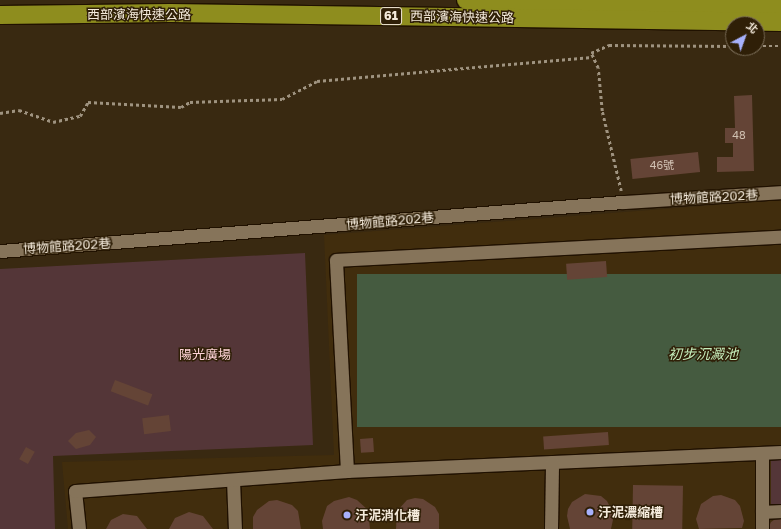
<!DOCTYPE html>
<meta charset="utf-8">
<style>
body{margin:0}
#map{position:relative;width:781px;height:529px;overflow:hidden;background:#392911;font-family:"Golos Text","Noto Sans TC",sans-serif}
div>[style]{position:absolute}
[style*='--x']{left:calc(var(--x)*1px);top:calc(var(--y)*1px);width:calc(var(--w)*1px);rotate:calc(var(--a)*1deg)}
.built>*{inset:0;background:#412d0d}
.green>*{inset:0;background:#543638;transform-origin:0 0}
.water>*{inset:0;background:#455b40;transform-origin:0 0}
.building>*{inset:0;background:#644436;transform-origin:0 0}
.path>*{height:2.5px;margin-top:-1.25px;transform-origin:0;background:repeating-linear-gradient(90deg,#9f9380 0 3px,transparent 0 6px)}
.roads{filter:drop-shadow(1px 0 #201100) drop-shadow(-1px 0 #201100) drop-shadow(0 1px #201100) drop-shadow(0 -1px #201100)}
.minor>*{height:13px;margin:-6.5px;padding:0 6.5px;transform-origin:6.5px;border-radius:6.5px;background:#86745a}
.highway>*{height:18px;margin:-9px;padding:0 9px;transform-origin:9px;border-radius:9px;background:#8e8d1e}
.dots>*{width:11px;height:11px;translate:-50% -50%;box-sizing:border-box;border:2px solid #2f1f07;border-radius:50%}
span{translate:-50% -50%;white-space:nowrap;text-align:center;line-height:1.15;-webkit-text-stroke:3px #2f1f07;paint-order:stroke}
.number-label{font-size:11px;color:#d1c1b2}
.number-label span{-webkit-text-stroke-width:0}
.shield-label span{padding:1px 3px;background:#2f1f07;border:1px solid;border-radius:3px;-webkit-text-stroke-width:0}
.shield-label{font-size:12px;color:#f5ebdc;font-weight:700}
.street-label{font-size:13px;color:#f5ebdc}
.park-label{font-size:13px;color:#fdd3d6}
.poi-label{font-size:13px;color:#f5ebdc;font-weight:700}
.left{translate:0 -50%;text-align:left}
.water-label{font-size:14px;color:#c5eebc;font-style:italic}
.north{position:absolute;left:725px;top:16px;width:40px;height:40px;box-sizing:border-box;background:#2f1f07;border:1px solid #7e715c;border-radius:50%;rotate:41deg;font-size:11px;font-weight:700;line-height:16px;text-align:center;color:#f5ebdc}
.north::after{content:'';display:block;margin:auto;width:14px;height:18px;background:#a7b1fc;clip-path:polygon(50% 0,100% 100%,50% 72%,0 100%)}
</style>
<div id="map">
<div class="built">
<i style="clip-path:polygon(781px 200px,781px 529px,68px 529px,62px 462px,334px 455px,324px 235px)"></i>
</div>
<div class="green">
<i style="clip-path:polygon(305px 253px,313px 445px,53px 456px,55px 529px,0 529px,0 269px)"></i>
<i style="left:771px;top:460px;width:10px;height:44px"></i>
</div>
<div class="water">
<i style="left:781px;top:274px;width:153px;height:424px;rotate:90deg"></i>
</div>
<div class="building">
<i style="clip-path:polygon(752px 95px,754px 171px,717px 172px,717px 157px,733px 157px,733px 143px,725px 143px,725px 128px,735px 128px,734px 96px)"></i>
<i style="left:698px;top:152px;width:20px;height:68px;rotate:84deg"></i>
<i style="left:606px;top:261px;width:16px;height:40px;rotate:86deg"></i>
<i style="left:115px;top:380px;width:40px;height:12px;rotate:21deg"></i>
<i style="left:169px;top:415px;width:16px;height:27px;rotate:83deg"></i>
<i style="clip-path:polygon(89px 430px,96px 437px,90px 445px,76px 449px,68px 441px,76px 433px)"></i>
<i style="left:608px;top:432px;width:13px;height:65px;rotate:86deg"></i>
<i style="left:373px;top:438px;width:14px;height:13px;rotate:86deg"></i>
<i style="left:26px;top:447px;width:10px;height:14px;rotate:29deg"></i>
<i style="left:633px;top:485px;width:50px;height:44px;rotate:1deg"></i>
<i style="clip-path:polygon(585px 494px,601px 496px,607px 501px,614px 515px,611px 529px,570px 529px,567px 516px,568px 509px,572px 502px)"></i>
<i style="clip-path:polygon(721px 495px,735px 500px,740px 506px,744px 521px,742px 528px,699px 529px,696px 519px,701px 504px,713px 496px)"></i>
<i style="clip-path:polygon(349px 497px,357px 500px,368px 510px,370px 529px,323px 529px,322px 521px,327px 506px,334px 501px)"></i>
<i style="clip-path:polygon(415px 498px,423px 499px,435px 507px,439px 514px,439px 529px,396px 529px,397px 511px,407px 500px)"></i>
<i style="clip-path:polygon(277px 500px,292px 505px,298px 511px,301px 529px,253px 529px,253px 517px,257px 510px,269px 501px)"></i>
<i style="clip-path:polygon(189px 512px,203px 516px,213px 529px,169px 529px,175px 518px)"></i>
<i style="clip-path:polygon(123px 514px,137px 516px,147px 529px,106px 529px,111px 520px)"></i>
<i style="clip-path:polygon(781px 515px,781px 529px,768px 529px,771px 522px)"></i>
</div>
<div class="path">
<i style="--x:757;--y:46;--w:24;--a:0"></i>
<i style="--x:0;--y:113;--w:19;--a:-9"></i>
<i style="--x:19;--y:110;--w:36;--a:19"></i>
<i style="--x:53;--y:122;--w:28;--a:-13"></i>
<i style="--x:80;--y:116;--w:16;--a:-60"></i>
<i style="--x:88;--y:102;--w:93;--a:3.1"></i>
<i style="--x:181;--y:107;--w:10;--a:-29"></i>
<i style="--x:190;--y:102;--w:92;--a:-1.9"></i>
<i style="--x:282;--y:99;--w:39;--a:-27"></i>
<i style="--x:317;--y:81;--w:276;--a:-5"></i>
<i style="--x:621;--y:191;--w:82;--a:-103.4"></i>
<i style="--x:602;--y:111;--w:43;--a:-95.3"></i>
<i style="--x:598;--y:68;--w:17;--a:-115"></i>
<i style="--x:591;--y:53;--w:20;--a:-24"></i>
<i style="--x:609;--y:45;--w:124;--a:0.5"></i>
</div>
<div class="roads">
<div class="minor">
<i style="--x:0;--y:251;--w:625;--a:-4.5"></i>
<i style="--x:623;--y:202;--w:158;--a:-3.6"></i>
<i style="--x:347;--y:471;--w:211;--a:-93"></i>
<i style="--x:336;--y:260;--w:446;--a:-3"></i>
<i style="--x:233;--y:480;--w:49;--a:87.7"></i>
<i style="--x:762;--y:512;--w:19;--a:-3"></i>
<i style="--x:79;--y:529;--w:38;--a:-96"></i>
<i style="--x:75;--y:491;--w:273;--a:-4.2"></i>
<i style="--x:347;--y:471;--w:434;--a:-2.5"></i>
<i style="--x:551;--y:529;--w:67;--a:-89.1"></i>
<i style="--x:762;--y:529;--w:76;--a:-90"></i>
</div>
<div class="highway">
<i style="--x:466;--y:0;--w:315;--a:1.1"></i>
<i style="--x:0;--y:15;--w:170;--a:-0.7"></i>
<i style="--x:170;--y:13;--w:611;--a:0.84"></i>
</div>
</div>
<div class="dots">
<i style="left:590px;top:512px;background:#a7b1fc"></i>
<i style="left:347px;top:515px;background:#a7b1fc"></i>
</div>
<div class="number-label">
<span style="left:739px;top:135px">48</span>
<span style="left:662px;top:165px">46號</span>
</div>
<div class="shield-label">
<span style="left:391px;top:16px">61</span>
</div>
<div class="street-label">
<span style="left:139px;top:14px">西部濱海快速公路</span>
<span style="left:462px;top:17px;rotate:1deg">西部濱海快速公路</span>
<span style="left:714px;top:197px;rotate:-3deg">博物館路202巷</span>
<span style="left:390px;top:221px;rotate:-5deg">博物館路202巷</span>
<span style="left:67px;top:246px;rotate:-4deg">博物館路202巷</span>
</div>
<div class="park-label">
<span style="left:205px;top:354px">陽光廣場</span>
</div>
<div class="poi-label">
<span class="left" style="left:598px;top:512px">汙泥濃縮槽</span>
<span class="left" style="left:355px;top:515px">汙泥消化槽</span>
</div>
<div class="water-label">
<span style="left:703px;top:354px">初步沉澱池</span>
</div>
<div class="north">北</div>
</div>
